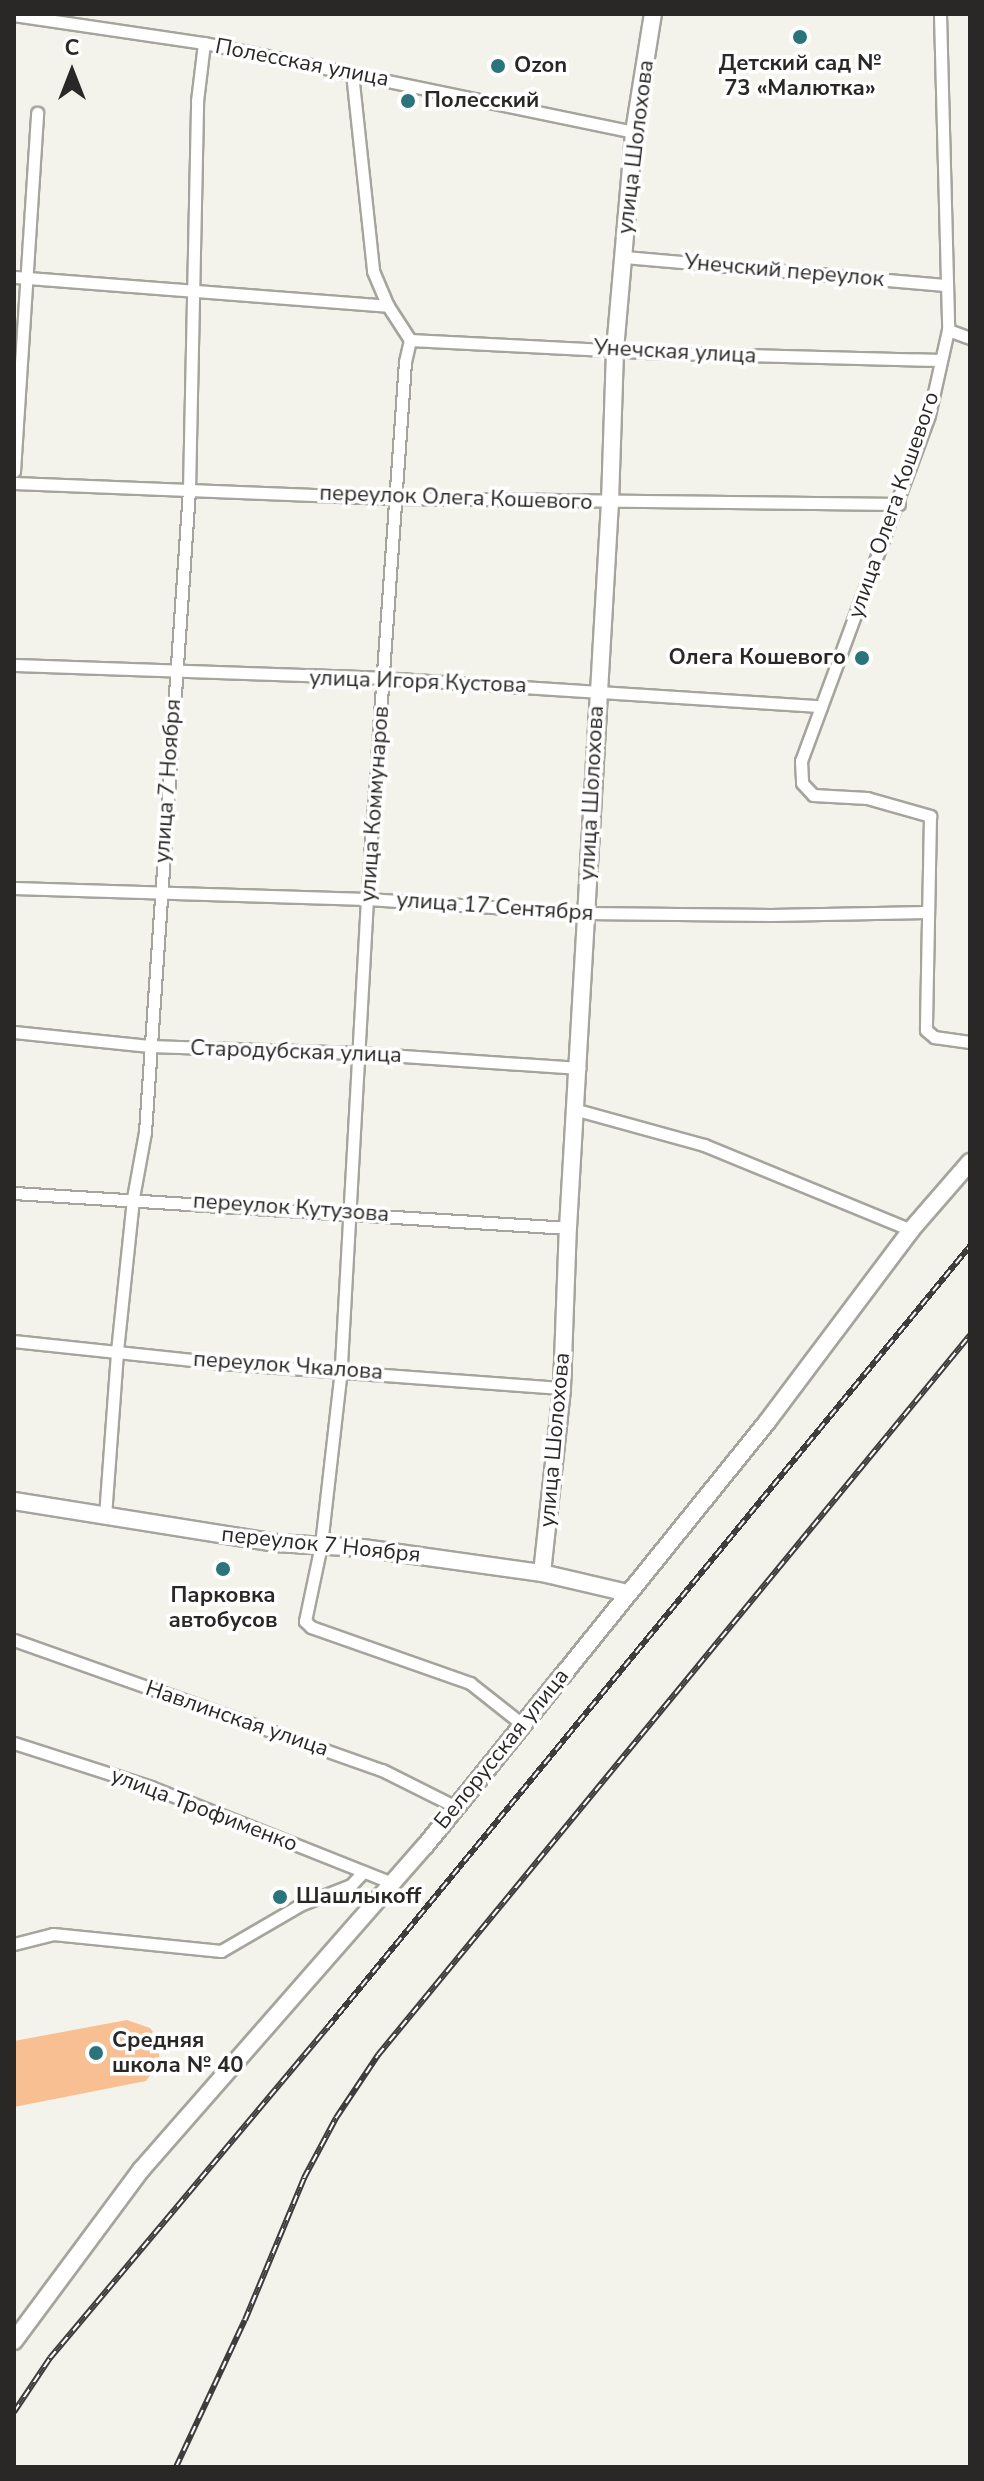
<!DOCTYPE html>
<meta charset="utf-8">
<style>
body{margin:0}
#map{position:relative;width:984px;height:2481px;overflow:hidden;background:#f4f3eb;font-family:"Nunito Sans",sans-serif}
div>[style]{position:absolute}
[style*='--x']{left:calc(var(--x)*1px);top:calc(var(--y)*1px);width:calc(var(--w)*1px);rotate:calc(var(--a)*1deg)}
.green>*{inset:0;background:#f8bf92}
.roads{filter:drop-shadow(2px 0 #a5a49d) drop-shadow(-2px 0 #a5a49d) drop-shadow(0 2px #a5a49d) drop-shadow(0 -2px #a5a49d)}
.street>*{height:11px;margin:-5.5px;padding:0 5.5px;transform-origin:5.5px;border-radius:5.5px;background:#fff}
.secondary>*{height:16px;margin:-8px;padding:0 8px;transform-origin:8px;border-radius:8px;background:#fff}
.rail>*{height:6px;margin-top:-3px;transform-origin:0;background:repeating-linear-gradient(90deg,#fff 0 9px,#3e3d3b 0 18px);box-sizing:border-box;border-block:2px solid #3e3d3b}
.dots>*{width:22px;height:22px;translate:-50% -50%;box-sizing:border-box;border:4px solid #fff;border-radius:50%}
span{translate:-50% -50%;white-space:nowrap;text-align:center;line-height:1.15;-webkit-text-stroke:7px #fff;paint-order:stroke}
.street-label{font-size:22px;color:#292826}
.poi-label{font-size:22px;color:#292826;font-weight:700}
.left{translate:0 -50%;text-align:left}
.right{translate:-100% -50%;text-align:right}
.frame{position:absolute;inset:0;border:16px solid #292826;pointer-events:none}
.north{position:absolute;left:32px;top:32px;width:80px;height:80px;-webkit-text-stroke:6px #fff;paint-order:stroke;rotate:0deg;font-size:22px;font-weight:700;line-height:32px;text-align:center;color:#292826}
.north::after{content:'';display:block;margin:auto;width:28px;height:36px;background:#292826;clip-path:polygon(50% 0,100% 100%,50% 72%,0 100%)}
</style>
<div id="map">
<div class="green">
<i style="clip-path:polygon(127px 2020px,150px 2028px,159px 2040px,159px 2063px,146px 2081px,14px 2107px,14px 2041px)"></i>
</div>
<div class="roads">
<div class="street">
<i style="--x:940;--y:14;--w:316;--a:88.5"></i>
<i style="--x:948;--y:330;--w:87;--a:102.6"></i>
<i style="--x:929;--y:415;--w:369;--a:110.3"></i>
<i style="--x:801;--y:761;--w:22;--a:87"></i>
<i style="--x:802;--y:783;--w:16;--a:47"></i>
<i style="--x:813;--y:795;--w:54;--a:3.2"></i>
<i style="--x:867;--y:798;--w:66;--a:15.9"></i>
<i style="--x:930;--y:816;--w:214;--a:91.1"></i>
<i style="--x:926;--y:1030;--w:11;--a:41"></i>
<i style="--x:934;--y:1037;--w:36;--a:8"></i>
<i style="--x:14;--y:15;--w:192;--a:8.4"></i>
<i style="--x:204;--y:43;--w:439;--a:11.7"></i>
<i style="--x:352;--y:73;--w:199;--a:83.9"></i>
<i style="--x:373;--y:271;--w:38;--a:67"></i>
<i style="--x:388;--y:306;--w:40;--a:57.1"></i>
<i style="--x:410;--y:340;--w:23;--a:103"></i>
<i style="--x:405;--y:362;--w:538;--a:94.05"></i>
<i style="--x:367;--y:899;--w:471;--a:93.2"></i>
<i style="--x:341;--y:1369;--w:177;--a:96.5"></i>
<i style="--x:321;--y:1545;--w:78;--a:101.9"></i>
<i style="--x:305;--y:1621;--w:8;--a:45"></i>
<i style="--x:311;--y:1627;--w:169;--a:19.4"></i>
<i style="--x:470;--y:1683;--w:66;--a:38.3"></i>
<i style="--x:624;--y:257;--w:322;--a:5"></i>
<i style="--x:14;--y:277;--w:375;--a:4.4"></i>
<i style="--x:948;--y:330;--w:23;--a:20"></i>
<i style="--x:410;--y:340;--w:260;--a:2.9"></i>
<i style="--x:670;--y:353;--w:271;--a:1.5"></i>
<i style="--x:14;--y:471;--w:359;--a:-86.3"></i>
<i style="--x:14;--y:483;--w:381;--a:2.3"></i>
<i style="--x:395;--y:498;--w:504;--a:0.68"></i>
<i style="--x:14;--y:665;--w:370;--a:2"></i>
<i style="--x:384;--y:678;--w:438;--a:3.7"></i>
<i style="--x:14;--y:888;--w:353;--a:1.8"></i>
<i style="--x:367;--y:899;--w:218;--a:3.7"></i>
<i style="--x:585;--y:913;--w:186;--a:0.6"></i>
<i style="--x:771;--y:915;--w:156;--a:-1.1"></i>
<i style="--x:14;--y:1032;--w:136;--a:5.9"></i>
<i style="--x:149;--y:1046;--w:210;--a:1.9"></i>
<i style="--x:359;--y:1053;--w:221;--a:3.9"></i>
<i style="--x:577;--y:1110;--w:132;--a:15.4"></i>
<i style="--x:704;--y:1145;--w:224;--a:22.3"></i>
<i style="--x:14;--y:1193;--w:555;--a:3.61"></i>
<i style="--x:14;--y:1341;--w:207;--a:6.1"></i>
<i style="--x:220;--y:1363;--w:343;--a:4.2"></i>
<i style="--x:105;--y:1516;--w:165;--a:-85.8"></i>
<i style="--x:117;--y:1351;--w:154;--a:-84"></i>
<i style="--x:133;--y:1198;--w:67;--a:-79.7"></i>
<i style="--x:145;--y:1132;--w:644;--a:-86.08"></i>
<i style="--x:189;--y:490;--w:389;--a:-88.8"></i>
<i style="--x:197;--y:101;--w:58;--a:-83.1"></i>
<i style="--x:14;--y:1640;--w:390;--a:19.5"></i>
<i style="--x:382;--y:1770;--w:83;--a:26.6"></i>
<i style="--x:14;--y:1743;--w:144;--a:17.8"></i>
<i style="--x:151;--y:1787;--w:259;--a:21.7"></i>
<i style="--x:14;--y:1944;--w:40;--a:-14.4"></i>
<i style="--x:53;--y:1934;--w:169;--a:5.8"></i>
<i style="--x:221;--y:1951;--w:91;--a:-30.2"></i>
<i style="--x:300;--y:1905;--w:55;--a:-21.4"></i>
<i style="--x:351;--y:1885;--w:18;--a:-47"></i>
</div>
<div class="secondary">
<i style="--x:14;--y:1501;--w:264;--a:9.1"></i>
<i style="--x:275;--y:1543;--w:88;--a:3.3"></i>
<i style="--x:363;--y:1548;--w:181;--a:8"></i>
<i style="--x:542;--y:1573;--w:88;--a:13.1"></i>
<i style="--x:542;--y:1573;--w:186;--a:-83.8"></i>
<i style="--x:562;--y:1388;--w:160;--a:-87.9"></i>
<i style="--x:568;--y:1228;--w:727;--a:-86.69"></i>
<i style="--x:610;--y:502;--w:152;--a:-88.1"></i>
<i style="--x:615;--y:350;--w:219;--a:-85"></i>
<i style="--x:634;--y:132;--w:120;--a:-80.9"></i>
<i style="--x:14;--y:2341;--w:213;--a:-53.4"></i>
<i style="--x:141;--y:2170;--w:431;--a:-48.8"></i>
<i style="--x:425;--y:1846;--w:545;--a:-51.11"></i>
<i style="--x:767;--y:1422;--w:240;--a:-53.1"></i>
<i style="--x:911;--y:1230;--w:90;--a:-49.1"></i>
</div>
</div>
<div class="rail">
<i style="--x:14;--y:2412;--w:65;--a:-56.3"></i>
<i style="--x:50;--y:2358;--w:431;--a:-50"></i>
<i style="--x:327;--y:2028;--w:1012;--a:-50.57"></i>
<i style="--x:176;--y:2467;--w:162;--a:-64.9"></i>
<i style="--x:245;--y:2320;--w:154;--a:-67.4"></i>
<i style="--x:304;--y:2178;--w:68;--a:-61.9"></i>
<i style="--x:336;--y:2118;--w:76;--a:-56.3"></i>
<i style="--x:378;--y:2055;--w:932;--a:-50.57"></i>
</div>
<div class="dots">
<i style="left:800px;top:37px;background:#2b747c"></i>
<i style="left:498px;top:66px;background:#2b747c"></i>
<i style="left:408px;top:101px;background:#2b747c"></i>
<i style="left:862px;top:658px;background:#2b747c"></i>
<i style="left:223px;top:1569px;background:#2b747c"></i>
<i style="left:280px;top:1897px;background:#2b747c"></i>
<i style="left:96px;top:2053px;background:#2b747c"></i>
</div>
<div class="street-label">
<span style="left:302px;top:63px;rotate:11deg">Полесская улица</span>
<span style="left:636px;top:147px;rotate:-83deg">улица Шолохова</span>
<span style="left:784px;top:271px;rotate:5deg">Унечский переулок</span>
<span style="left:675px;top:352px;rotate:3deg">Унечская улица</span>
<span style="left:456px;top:498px;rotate:2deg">переулок Олега Кошевого</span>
<span style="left:894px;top:505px;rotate:-71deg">улица Олега Кошевого</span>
<span style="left:418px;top:682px;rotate:2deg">улица Игоря Кустова</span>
<span style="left:168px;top:781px;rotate:-86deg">улица 7 Ноября</span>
<span style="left:592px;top:793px;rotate:-87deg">улица Шолохова</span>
<span style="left:375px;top:804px;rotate:-86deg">улица Коммунаров</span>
<span style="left:495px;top:907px;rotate:4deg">улица 17 Сентября</span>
<span style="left:296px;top:1052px;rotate:2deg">Стародубская улица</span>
<span style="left:291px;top:1208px;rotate:4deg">переулок Кутузова</span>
<span style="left:288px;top:1366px;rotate:4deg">переулок Чкалова</span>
<span style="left:555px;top:1440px;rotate:-85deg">улица Шолохова</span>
<span style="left:321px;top:1545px;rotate:6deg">переулок 7 Ноября</span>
<span style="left:237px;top:1719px;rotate:19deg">Навлинская улица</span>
<span style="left:502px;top:1749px;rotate:-51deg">Белорусская улица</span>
<span style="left:204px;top:1810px;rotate:21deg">улица Трофименко</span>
</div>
<div class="poi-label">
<span style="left:800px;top:76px">Детский сад №<br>73 «Малютка»</span>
<span class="left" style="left:514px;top:66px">Ozon</span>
<span class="left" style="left:424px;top:101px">Полесский</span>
<span class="right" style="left:846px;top:658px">Олега Кошевого</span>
<span style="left:223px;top:1608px">Парковка<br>автобусов</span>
<span class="left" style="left:296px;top:1897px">Шашлыкоff</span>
<span class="left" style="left:112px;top:2053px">Средняя<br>школа № 40</span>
</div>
<div class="frame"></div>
<div class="north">С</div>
</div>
